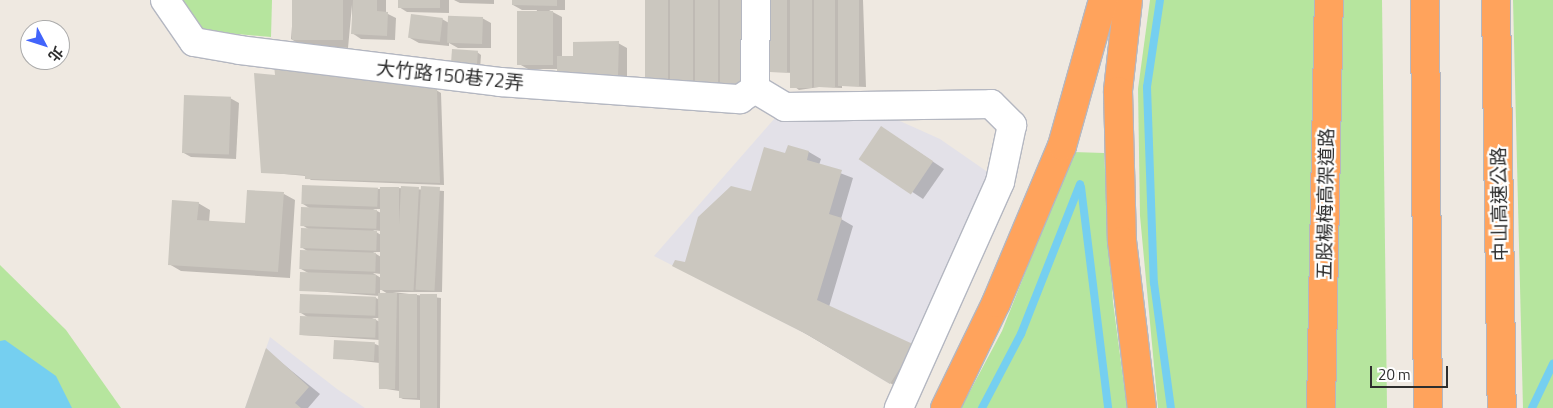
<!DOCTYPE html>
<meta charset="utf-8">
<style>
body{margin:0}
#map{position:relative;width:1553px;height:408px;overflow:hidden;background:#efe9e1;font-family:"Titillium Web","Noto Sans TC",sans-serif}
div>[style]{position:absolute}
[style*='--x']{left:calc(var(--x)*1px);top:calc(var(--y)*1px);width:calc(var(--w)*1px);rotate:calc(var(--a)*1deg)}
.industrial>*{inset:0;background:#e3e1e8}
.green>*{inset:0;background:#b6e59e}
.water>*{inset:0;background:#75cff0}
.shadow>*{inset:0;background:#0003;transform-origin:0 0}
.stream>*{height:8px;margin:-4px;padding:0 4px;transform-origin:4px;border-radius:4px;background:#75cff0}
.building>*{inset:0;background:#cbc7bf;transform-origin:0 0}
.roads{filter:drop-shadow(1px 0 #b4b7c1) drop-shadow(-1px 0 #b4b7c1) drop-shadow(0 1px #b4b7c1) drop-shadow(0 -1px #b4b7c1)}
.minor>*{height:28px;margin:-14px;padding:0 14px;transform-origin:14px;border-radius:14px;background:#fff}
.highway>*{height:28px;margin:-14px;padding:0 14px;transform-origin:14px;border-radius:14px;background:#ffa35c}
span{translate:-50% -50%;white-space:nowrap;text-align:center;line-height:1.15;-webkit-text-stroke:4.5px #fff;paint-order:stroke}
.street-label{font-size:19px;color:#2e2e2e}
.north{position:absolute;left:20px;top:20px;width:50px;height:50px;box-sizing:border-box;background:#fff;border:1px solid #ababab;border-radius:50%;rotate:130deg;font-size:14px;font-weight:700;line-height:20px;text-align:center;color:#2e2e2e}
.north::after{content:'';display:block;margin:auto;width:18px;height:22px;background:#4264fb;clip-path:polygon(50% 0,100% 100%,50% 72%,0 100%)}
.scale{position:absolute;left:1370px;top:366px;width:78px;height:22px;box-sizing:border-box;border:2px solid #2e2e2e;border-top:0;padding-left:6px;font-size:15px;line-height:18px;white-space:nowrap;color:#2e2e2e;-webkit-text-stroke:4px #fff;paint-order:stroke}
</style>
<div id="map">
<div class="industrial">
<i style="clip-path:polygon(882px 113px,940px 139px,989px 173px,915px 345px,890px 384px,808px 335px,654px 256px,775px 118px)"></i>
<i style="clip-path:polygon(270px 337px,337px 389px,365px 408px,245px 408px)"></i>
</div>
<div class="green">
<i style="clip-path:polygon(174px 0,272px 0,271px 37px,193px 30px)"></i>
<i style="clip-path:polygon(1150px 0,1382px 0,1387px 408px,1158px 408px,1140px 216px,1138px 89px)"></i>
<i style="clip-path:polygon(1513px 0,1553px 0,1553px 408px,1523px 408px)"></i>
<i style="clip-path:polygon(1073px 152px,1104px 153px,1113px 302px,1127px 408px,961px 408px,1002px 331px)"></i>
<i style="clip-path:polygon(0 265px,66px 330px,121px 408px,0 408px)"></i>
</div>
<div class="water">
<i style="clip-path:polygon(5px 340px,56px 376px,72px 408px,0 408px,0 341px)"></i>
</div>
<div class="shadow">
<i style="clip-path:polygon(294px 0,386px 0,386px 13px,396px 18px,395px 40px,361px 39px,352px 33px,352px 5px,348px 48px,299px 44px,291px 39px)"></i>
<i style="clip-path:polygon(399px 0,449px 0,449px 13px,407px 12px,399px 7px)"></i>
<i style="clip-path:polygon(454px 0,494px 0,494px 4px,460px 3px)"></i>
<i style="clip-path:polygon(513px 0,565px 0,565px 10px,549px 10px,562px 17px,562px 58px,574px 58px,618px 43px,627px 48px,627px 81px,558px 69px,528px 69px,519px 64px,537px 10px,522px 10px,513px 5px)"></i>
<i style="left:646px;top:0;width:101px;height:91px"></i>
<i style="clip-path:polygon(767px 0,863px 0,866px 87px,842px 86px,842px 88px,819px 87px,799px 90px,795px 87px,794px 73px,770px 72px)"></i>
<i style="clip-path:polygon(482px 18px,491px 23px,491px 48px,458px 48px,449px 43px,449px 46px,419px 43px,410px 38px,442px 19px,449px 23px)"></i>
<i style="clip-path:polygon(477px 52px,481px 55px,480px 69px,456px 67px)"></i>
<i style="clip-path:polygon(436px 90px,441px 93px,444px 185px,311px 180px,306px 176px,263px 172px)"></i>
<i style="clip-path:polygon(230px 98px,239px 103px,236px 159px,191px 157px,182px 152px)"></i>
<i style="clip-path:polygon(893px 135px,944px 169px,923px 199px,861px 158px)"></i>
<i style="clip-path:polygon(789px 146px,809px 152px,821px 159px,819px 165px,853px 178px,841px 219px,853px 226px,829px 307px,914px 346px,902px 390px,686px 264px,786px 155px)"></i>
<i style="clip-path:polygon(evenodd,398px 188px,444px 191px,442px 292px,393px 292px,441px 298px,440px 408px,421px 408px,420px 400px,403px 399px,399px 397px,399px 391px,380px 388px,380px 363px,334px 358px,375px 344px,380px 346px,380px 340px,301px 335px,309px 318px,301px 313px,376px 298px,380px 300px,380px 296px,301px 290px,310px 274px,301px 269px,309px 252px,301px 247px,310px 230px,302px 225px,311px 209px,303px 204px,378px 189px,398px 188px,373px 209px,381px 209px,381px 213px,373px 209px,398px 188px,373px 230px,381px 231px,381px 235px,373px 230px,398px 188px,373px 252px,381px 252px,381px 257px,373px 252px,398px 188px,373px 273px,381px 274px,381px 278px,373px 273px,398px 188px,380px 289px,388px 294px,380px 294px,380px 289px,398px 188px,372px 318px,380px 318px,380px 322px,372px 318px)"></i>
<i style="clip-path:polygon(284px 194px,295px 200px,290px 278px,181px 271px,169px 264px,198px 203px,210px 210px,209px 222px,246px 224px)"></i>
<i style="clip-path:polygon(266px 350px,320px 394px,308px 408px,246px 408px)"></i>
</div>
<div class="stream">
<i style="--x:1160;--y:0;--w:88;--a:98.5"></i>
<i style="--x:1147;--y:87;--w:196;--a:88"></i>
<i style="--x:1154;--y:283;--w:126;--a:82.3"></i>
<i style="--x:1081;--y:187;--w:223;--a:83"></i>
<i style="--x:982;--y:408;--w:84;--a:-62.2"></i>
<i style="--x:1021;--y:334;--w:161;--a:-68.5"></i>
<i style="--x:1532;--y:408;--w:49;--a:-64.5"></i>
</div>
<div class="building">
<i style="left:292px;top:0;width:51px;height:40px"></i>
<i style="clip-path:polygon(353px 0,377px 0,377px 11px,388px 12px,387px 36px,351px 34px)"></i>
<i style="left:398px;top:0;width:42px;height:8px"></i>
<i style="clip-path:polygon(512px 0,557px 0,557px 6px,512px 5px)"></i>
<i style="left:645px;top:0;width:23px;height:89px"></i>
<i style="left:670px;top:0;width:23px;height:88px"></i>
<i style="left:695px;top:0;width:23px;height:88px"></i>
<i style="left:720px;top:0;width:23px;height:88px"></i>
<i style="left:766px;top:0;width:21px;height:72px"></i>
<i style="left:790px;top:0;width:22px;height:88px"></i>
<i style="left:814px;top:0;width:21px;height:87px"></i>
<i style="left:838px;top:0;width:21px;height:86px"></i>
<i style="left:517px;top:11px;width:36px;height:54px"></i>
<i style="left:411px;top:14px;width:32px;height:24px;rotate:7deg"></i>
<i style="left:483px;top:17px;width:27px;height:35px;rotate:92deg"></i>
<i style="clip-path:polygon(619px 41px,618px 76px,557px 76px,557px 56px,573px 56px,573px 42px)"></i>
<i style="left:452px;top:49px;width:26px;height:16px;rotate:4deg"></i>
<i style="clip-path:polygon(274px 65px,437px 89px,440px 183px,305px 179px,305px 175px,261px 173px,254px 73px,275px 75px)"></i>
<i style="left:184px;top:95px;width:47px;height:58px;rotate:2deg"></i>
<i style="left:881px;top:126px;width:63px;height:40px;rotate:34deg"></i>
<i style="clip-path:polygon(788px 145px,809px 151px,807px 160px,842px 170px,829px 214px,842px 218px,817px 300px,915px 345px,890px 384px,808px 335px,672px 266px,675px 260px,685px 262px,698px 217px,731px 186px,751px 191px,764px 147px,785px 153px)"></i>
<i style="left:302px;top:185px;width:76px;height:19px;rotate:2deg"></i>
<i style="left:401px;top:186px;width:18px;height:104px;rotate:3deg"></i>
<i style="left:421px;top:186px;width:19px;height:104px;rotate:3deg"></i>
<i style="left:380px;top:187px;width:19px;height:103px"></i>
<i style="clip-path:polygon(247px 190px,284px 192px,278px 272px,168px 265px,172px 200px,199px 202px,197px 220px,245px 223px)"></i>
<i style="left:301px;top:207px;width:76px;height:19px;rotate:2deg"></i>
<i style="left:301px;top:228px;width:76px;height:20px;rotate:2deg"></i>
<i style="left:300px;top:250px;width:76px;height:19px;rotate:2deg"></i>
<i style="left:300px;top:272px;width:76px;height:19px;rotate:2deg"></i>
<i style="clip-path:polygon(378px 293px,397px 293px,395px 389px,379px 389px)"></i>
<i style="left:300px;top:294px;width:76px;height:19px;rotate:2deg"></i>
<i style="left:399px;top:294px;width:18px;height:104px"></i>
<i style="left:420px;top:294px;width:17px;height:114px"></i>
<i style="left:300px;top:316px;width:76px;height:19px;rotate:2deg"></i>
<i style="left:334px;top:340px;width:41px;height:19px;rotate:3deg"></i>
<i style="clip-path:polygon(266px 348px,309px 387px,295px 403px,301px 408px,245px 408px)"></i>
</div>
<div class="roads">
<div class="minor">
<i style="--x:165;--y:0;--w:51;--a:55.4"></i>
<i style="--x:194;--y:42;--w:47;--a:9.9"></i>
<i style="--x:240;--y:50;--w:262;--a:7"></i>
<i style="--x:500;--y:82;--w:241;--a:4.1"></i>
<i style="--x:740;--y:99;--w:18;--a:-34"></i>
<i style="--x:755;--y:89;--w:35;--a:31"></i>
<i style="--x:785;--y:107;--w:206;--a:-0.8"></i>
<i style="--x:991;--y:104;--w:30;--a:45"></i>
<i style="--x:1012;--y:125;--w:58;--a:101.9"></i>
<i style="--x:1000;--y:182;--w:248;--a:114.1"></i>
<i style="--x:755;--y:89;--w:89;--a:-89.4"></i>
</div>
<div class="highway">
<i style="--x:1128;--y:0;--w:92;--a:96.3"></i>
<i style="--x:1118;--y:91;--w:150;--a:88.5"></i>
<i style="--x:1122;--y:241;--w:168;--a:83.2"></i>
<i style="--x:1425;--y:0;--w:408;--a:89.6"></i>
<i style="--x:1496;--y:0;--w:408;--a:89.2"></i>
<i style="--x:945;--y:408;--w:117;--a:-64.1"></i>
<i style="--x:996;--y:303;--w:170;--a:-67.2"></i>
<i style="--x:1062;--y:146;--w:152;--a:-74.3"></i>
<i style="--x:1321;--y:408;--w:408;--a:-88.9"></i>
</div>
</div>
<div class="street-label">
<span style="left:450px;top:75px;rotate:6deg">大竹路150巷72弄</span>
<span style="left:1325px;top:204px;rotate:-89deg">五股楊梅高架道路</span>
<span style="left:1499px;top:204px;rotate:-91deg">中山高速公路</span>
</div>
<div class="north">北</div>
<div class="scale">20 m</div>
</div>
